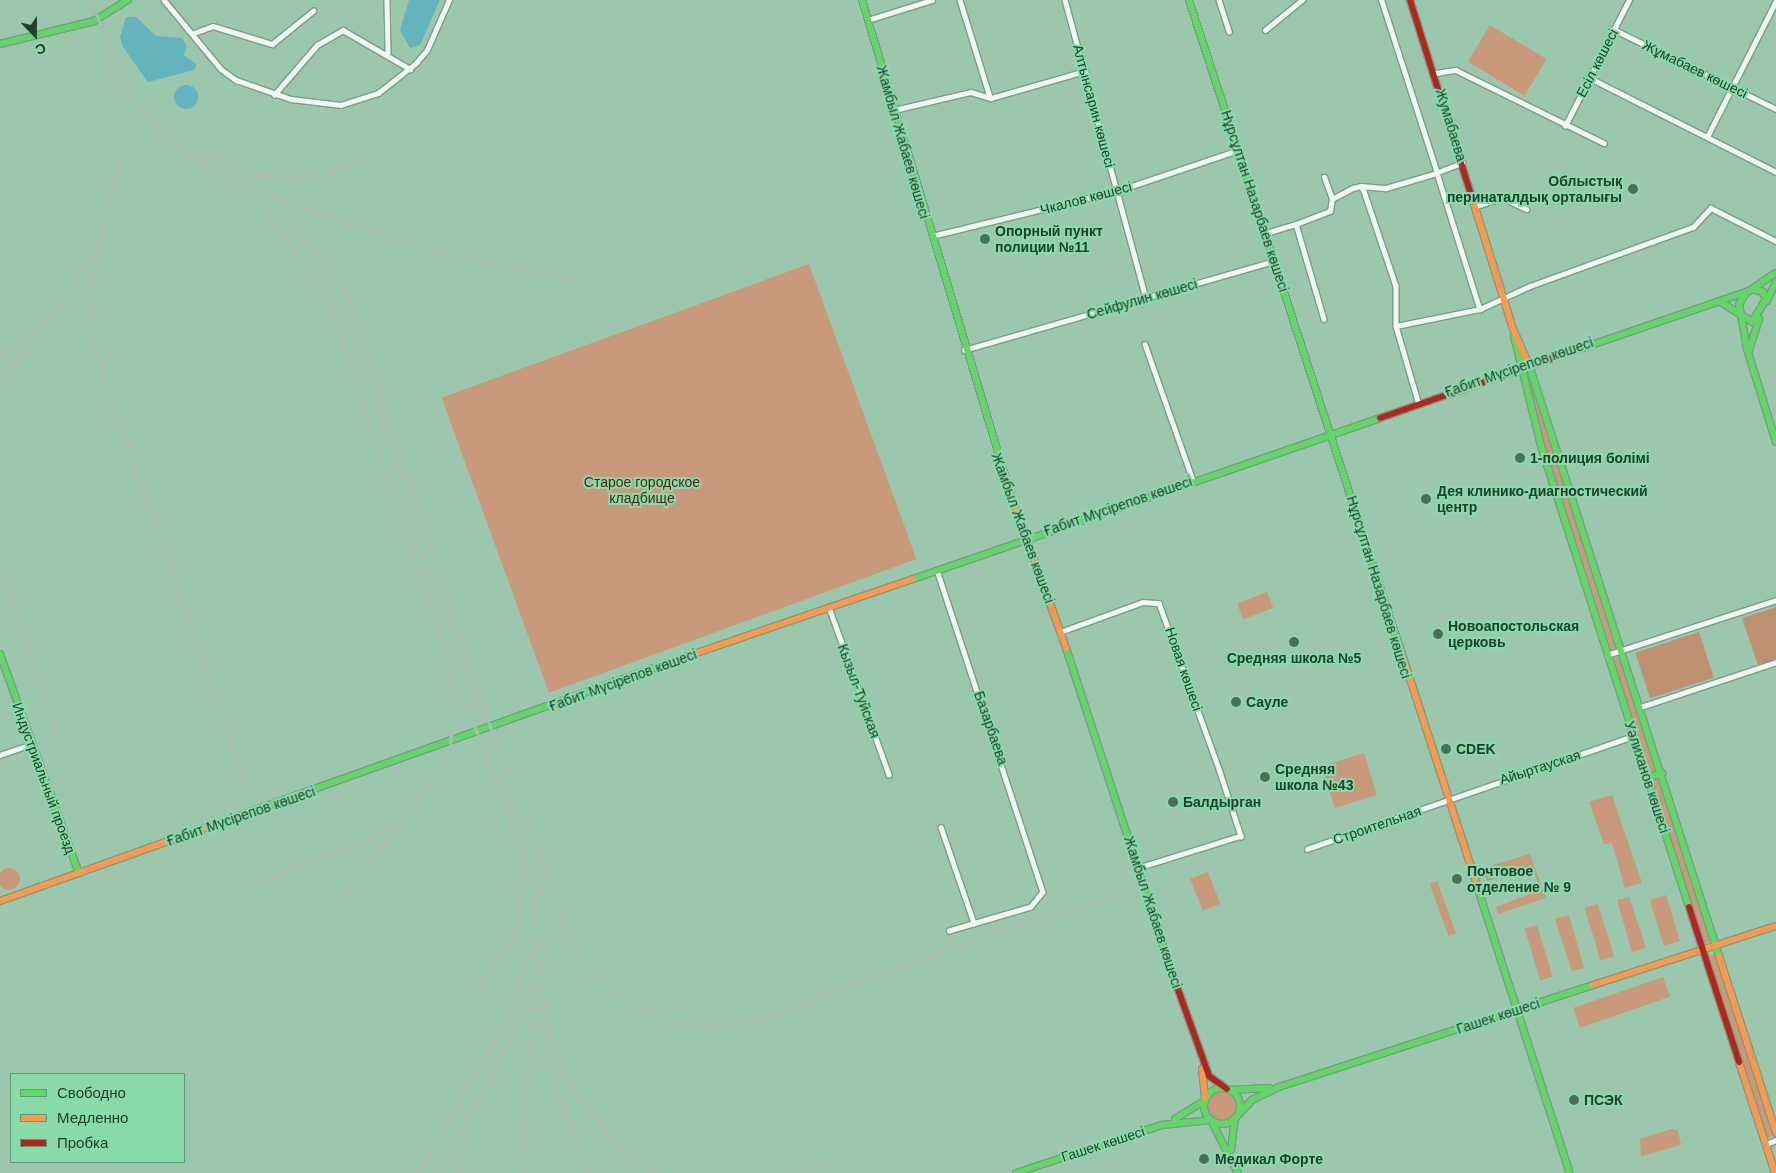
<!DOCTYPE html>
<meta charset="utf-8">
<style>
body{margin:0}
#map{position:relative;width:1776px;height:1173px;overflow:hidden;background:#9bc7ac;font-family:Helvetica,sans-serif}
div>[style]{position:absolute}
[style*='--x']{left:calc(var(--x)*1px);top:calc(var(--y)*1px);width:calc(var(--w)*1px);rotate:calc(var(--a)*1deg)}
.green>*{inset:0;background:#c8997a;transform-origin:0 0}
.round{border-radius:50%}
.forest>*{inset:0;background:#bf9071;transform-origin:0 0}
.water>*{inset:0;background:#63b4bc}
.roads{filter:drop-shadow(1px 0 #799d88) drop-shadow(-1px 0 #799d88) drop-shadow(0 1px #799d88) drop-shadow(0 -1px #799d88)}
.street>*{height:4.5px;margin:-2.25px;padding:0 2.25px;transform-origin:2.25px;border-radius:2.25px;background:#f0f7f3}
.fast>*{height:6px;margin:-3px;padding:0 3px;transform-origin:3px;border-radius:3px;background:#63d668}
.fast>.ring{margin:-3px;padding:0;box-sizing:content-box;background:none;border:6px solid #63d668;border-radius:50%}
.slow>*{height:6px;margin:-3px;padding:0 3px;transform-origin:3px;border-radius:3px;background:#ff974d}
.jam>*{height:6px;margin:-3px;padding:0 3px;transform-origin:3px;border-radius:3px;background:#b3261e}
.rail>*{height:3px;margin-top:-1.5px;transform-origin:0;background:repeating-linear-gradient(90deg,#88daa8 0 4px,#afb9b3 0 8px);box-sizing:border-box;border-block:1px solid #afb9b3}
.dots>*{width:14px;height:14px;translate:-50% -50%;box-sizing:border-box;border:2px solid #88daa8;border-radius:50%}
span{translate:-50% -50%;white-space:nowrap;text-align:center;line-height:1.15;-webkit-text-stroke:4px #88daa8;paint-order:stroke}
.street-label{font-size:14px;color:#1e402c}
.poi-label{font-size:14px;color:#1e402c;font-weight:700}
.right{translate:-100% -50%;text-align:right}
.left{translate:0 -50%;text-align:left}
.park-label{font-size:14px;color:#532315}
.legend{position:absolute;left:10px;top:1073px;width:175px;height:90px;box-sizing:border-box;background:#88daa8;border:1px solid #5e9c76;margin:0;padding:6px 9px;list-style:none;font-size:15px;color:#1e402c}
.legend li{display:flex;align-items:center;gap:10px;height:25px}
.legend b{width:25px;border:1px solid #5e9c76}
.north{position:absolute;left:10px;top:10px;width:50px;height:50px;-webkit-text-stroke:4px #88daa8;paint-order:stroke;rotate:158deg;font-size:14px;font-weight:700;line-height:20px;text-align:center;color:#1e402c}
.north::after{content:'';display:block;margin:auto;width:18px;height:22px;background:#1e402c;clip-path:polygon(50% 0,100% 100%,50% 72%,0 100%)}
</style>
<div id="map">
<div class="green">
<i style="left:1490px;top:25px;width:66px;height:43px;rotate:31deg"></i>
<i style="left:809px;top:264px;width:314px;height:391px;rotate:70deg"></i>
<i style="left:1532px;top:379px;width:283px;height:8px;rotate:72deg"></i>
<i style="left:1267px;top:592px;width:17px;height:32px;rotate:69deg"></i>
<i style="left:1621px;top:656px;width:299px;height:9px;rotate:72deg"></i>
<i style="left:1364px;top:753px;width:44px;height:44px;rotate:73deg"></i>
<i style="clip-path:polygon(1612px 795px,1642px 883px,1625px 888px,1612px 843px,1604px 844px,1589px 802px)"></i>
<i style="clip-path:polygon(1530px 854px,1546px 898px,1498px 914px,1496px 907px,1540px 890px,1533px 868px,1487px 881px,1483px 868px)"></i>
<i class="round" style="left:-2px;top:868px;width:22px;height:22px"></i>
<i style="left:1208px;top:872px;width:34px;height:19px;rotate:69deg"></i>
<i style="left:1437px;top:881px;width:56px;height:8px;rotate:70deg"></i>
<i style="left:1666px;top:895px;width:48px;height:17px;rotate:73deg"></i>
<i style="clip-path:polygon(1629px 897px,1646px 948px,1632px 952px,1617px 900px)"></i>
<i style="left:1598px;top:904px;width:55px;height:14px;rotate:73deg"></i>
<i style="clip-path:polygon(1569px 915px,1584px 968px,1572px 971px,1555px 919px)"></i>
<i style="left:1537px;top:925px;width:54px;height:13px;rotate:73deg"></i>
<i style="left:1715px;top:954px;width:191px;height:7px;rotate:72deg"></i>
<i style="left:1663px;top:977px;width:21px;height:95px;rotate:71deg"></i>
<i class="round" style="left:1208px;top:1092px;width:28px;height:28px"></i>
<i style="clip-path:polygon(1672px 1129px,1678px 1131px,1681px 1145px,1641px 1156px,1640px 1139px)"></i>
</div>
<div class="forest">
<i style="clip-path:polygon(1776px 607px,1776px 659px,1758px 665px,1742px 618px)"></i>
<i style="left:1699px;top:632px;width:48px;height:67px;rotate:72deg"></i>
</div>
<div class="water">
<i style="clip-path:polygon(409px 0,440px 0,420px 45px,410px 48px,400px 30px)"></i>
<i style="clip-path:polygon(126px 17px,136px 17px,156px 36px,182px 38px,187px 46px,184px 55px,197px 65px,194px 70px,148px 82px,123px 47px,120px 37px)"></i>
<i class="round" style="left:174px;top:85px;width:24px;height:24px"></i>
</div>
<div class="roads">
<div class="street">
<i style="--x:164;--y:0;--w:89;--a:50.4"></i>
<i style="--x:221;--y:69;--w:19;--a:36"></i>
<i style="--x:236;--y:80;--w:58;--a:19.1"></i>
<i style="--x:291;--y:99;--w:50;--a:6.8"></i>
<i style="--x:341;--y:105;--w:39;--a:-18"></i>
<i style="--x:378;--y:93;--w:47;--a:-38.1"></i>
<i style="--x:415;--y:64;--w:18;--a:-49"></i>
<i style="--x:427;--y:50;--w:55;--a:-66.3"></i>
<i style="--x:387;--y:0;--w:53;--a:88.9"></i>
<i style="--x:960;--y:0;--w:102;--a:72.8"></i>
<i style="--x:1065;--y:0;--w:309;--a:74.8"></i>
<i style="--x:1219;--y:0;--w:33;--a:72"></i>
<i style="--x:868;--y:20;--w:67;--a:-17.4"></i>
<i style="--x:1613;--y:29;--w:182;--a:26.1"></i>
<i style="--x:1265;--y:30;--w:48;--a:-39"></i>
<i style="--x:194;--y:33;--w:20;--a:-20"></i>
<i style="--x:213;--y:26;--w:62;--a:17"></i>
<i style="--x:272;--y:44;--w:53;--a:-38.8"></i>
<i style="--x:1436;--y:73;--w:20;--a:-9"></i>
<i style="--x:1456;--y:70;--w:165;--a:26.3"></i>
<i style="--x:1588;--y:77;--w:211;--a:26.8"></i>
<i style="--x:274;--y:95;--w:66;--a:-49.3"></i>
<i style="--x:317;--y:45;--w:30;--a:-30"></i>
<i style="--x:343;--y:30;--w:78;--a:30.2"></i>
<i style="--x:894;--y:110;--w:79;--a:-13.2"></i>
<i style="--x:971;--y:92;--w:21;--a:17"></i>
<i style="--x:991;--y:98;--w:98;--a:-16"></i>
<i style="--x:1565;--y:126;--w:141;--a:-63.1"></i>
<i style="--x:1707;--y:137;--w:153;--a:-63.1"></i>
<i style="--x:1463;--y:163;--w:28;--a:159"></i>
<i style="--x:1437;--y:173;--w:143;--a:72.5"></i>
<i style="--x:1361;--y:186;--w:25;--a:5"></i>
<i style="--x:1386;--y:188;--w:53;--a:-16.4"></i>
<i style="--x:1437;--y:173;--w:182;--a:-107.9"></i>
<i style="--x:1332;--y:199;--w:24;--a:-28"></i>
<i style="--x:1353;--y:188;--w:8;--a:-14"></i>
<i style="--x:1361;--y:186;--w:6;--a:59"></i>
<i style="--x:1364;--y:191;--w:100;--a:71.4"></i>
<i style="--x:1396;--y:286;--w:40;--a:90"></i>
<i style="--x:1396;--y:326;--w:78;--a:73.7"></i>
<i style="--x:1476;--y:206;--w:28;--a:-17"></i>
<i style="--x:1503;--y:198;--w:26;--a:25"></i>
<i style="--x:1296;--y:224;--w:36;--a:-21"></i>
<i style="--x:1330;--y:211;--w:12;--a:-81"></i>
<i style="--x:1332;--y:199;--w:23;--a:-110"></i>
<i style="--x:1266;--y:233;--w:31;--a:-17"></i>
<i style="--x:1296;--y:224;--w:99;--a:73.6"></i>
<i style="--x:932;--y:236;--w:190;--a:-13.7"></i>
<i style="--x:1117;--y:191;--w:129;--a:-18.6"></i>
<i style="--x:1396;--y:326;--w:86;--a:-11.4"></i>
<i style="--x:1480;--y:309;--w:55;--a:-24.7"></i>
<i style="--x:1530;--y:286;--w:173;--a:-19.9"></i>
<i style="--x:1693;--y:227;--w:26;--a:-47"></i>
<i style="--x:1711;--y:208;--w:73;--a:26.9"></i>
<i style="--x:1145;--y:344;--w:144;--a:70.6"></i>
<i style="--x:964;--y:350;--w:323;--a:-16"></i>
<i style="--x:937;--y:570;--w:339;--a:71.8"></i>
<i style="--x:1043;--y:892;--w:19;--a:129"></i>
<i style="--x:1031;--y:907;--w:85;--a:163.7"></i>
<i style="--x:829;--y:607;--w:178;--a:70.3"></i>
<i style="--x:1060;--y:632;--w:88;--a:-19.9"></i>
<i style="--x:1143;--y:602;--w:16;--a:4"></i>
<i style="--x:1159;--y:603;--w:177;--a:70.1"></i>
<i style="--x:1219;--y:769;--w:71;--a:71.8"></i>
<i style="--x:1241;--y:836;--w:107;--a:162.6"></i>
<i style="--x:1607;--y:655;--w:178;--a:-18"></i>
<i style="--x:1641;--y:707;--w:142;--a:-18.4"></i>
<i style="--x:0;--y:755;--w:34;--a:-19"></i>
<i style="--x:941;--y:827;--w:102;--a:71"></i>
<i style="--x:1307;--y:849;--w:346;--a:-19.1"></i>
<i style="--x:1766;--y:1144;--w:11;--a:-22"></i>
</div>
<div class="fast">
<i style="--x:862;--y:0;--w:517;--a:73.25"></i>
<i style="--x:1189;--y:0;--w:672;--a:71.97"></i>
<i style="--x:0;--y:44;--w:97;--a:-13.7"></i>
<i style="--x:94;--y:21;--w:40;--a:-32"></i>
<i style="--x:1746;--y:293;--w:13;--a:122"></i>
<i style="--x:1739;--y:304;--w:46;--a:79.9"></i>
<i style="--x:1747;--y:349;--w:97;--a:72.7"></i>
<i style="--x:1719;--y:301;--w:39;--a:32"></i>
<i style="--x:1752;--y:322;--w:26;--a:-58"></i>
<i style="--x:1766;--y:300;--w:9;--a:-111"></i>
<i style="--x:1763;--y:292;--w:8;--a:-166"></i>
<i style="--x:1767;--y:301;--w:21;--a:-65"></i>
<i style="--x:1514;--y:336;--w:113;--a:76.2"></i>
<i style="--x:1541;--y:446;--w:484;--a:72.2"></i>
<i style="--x:1749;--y:350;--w:33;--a:-72"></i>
<i style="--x:1568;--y:353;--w:191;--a:-18.9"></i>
<i style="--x:1749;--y:291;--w:32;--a:-34"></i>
<i style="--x:1529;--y:365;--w:621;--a:72.18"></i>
<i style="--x:913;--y:579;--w:494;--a:-19"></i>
<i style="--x:1066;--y:648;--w:350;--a:71.9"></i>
<i style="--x:0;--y:654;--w:233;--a:70.2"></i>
<i style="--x:1646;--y:778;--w:17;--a:-17"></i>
<i style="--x:213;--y:825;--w:498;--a:-19.6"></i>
<i style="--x:1478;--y:889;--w:299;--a:72.1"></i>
<i class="ring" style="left:1204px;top:1088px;width:30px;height:30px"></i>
<i style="--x:1230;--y:1090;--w:39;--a:-3"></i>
<i style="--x:1237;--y:1116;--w:22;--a:-47"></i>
<i style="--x:1252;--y:1100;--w:30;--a:-26"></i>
<i style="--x:1279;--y:1087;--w:330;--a:-18"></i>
<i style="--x:1175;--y:1119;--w:36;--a:-32"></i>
<i style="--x:1212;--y:1122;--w:57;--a:63"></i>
<i style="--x:1231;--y:1150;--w:31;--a:-83"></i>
<i style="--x:1016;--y:1173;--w:154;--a:-18.2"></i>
<i style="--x:1162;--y:1125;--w:49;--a:-5.8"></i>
</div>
<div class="slow">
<i style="--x:1473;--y:201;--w:134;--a:72.6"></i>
<i style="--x:1513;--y:329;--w:39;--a:66"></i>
<i style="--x:1011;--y:495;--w:163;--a:70.2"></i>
<i style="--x:1397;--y:639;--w:263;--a:72"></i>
<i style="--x:682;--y:658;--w:244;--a:-18.9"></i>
<i style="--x:0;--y:901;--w:226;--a:-19.6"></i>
<i style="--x:1719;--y:956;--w:186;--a:72.1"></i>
<i style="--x:1593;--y:985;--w:192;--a:-17.9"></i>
<i style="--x:1739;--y:1062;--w:117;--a:72"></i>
<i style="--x:1202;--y:1069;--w:29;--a:84"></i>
</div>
<div class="jam">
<i style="--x:1410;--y:0;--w:211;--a:72.6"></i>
<i style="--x:1380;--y:418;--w:199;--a:-19.1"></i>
<i style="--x:1689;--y:907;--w:163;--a:72.1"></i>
<i style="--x:1175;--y:981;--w:101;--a:70.3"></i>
<i style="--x:1209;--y:1076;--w:22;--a:36"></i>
</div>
</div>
<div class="rail">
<i style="--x:90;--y:0;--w:113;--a:65.5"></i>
<i style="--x:137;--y:103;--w:41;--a:54"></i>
<i style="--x:161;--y:136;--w:160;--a:35.1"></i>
<i style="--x:292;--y:228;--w:33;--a:43"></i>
<i style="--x:316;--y:250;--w:69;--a:56.3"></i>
<i style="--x:354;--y:307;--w:530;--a:71.98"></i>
<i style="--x:518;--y:811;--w:88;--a:78.2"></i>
<i style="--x:536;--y:897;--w:88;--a:92.6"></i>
<i style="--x:532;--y:985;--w:36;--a:109"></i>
<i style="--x:520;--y:1019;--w:173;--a:116.9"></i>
<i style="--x:155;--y:120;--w:45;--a:41.4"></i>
<i style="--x:189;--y:150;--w:115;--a:28.1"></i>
<i style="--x:290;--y:204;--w:129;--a:19"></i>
<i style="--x:412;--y:246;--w:183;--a:11.7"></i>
<i style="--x:204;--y:151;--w:57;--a:22.5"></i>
<i style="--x:257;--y:173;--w:31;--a:11"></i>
<i style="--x:287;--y:179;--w:37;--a:-8"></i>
<i style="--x:324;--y:174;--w:53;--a:-16.4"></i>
<i style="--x:104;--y:227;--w:63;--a:102.9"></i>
<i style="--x:90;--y:288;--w:51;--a:86.6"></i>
<i style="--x:93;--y:339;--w:475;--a:71.1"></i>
<i style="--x:101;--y:233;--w:75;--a:-73.7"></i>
<i style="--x:122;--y:161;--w:44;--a:-88.7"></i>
<i style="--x:123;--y:117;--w:64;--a:-103.6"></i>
<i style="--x:319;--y:275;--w:33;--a:57"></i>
<i style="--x:337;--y:303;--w:74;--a:66.2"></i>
<i style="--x:367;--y:371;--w:149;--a:72.1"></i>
<i style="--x:0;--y:357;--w:61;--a:-36.3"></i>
<i style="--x:49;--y:321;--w:78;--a:-57.5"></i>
<i style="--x:0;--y:383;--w:62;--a:-52.2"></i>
<i style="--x:405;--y:507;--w:217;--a:69.8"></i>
<i style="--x:0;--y:566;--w:184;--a:71"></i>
<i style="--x:455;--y:677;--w:133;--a:67.9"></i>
<i style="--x:505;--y:800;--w:63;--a:75.3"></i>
<i style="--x:521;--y:861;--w:33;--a:88"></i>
<i style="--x:522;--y:894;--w:41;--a:99.9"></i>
<i style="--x:515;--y:934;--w:66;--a:122"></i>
<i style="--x:525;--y:816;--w:30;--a:69"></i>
<i style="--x:536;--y:844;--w:55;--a:83.8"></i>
<i style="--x:536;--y:844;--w:105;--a:70"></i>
<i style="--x:572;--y:943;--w:29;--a:56"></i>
<i style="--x:588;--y:967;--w:62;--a:41.1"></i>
<i style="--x:635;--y:1008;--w:62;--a:17.9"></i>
<i style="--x:694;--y:1027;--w:62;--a:-5.5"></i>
<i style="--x:756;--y:1021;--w:273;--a:-20.4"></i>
<i style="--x:1012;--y:926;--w:114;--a:-15.7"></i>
<i style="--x:245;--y:887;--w:129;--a:-20"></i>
<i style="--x:366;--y:843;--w:49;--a:-31.8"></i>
<i style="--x:408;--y:817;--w:77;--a:-56.7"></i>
<i style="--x:450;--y:753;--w:37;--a:-85"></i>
<i style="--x:453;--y:716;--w:55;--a:-95.2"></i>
<i style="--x:448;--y:661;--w:361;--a:-108.4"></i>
<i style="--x:334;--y:318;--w:65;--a:-118.5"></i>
<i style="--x:303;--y:261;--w:56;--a:-127.7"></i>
<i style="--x:336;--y:906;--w:105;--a:-51.2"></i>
<i style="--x:544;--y:996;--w:45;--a:79.7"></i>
<i style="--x:552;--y:1040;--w:54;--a:67.2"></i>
<i style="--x:573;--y:1090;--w:72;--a:50.1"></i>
<i style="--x:619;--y:1145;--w:30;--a:41"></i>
<i style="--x:642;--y:1165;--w:20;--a:24"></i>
<i style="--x:541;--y:1018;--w:63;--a:78.2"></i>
<i style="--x:554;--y:1080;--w:99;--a:69.9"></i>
<i style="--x:419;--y:1173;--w:180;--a:-60"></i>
<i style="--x:509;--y:1017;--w:67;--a:-72.6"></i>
<i style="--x:457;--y:1173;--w:43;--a:-73.7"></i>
<i style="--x:525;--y:1173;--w:45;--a:-92.5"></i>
<i style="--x:523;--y:1128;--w:193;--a:-84.1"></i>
<i style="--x:796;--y:1173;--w:41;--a:-19.7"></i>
</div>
<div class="dots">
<i style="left:1633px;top:189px;background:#4a6f59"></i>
<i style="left:985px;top:239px;background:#4a6f59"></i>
<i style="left:1520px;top:458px;background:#4a6f59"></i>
<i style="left:1426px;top:499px;background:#4a6f59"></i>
<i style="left:1438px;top:634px;background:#4a6f59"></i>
<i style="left:1294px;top:642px;background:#4a6f59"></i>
<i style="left:1236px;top:702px;background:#4a6f59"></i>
<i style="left:1446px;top:749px;background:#4a6f59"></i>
<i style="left:1265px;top:777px;background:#4a6f59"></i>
<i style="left:1173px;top:802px;background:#4a6f59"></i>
<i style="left:1457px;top:879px;background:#4a6f59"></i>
<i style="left:1574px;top:1100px;background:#4a6f59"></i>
<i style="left:1204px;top:1159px;background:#4a6f59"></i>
</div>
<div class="street-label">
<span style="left:1597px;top:63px;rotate:-63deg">Есіл көшесі</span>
<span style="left:1695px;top:69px;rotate:26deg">Жұмабаев көшесі</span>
<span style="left:1094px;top:106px;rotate:75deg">Алтынсарин көшесі</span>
<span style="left:1451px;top:125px;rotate:73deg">Жумабаева</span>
<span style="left:903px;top:142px;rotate:74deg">Жамбыл Жабаев көшесі</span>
<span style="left:1086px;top:198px;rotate:-15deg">Чкалов көшесі</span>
<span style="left:1255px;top:201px;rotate:72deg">Нұрсұлтан Назарбаев көшесі</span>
<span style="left:1142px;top:299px;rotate:-16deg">Сейфулин көшесі</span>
<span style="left:1519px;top:367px;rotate:-19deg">Ғабит Мүсірепов көшесі</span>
<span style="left:1118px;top:506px;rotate:-19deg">Ғабит Мүсірепов көшесі</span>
<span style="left:1023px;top:528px;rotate:70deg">Жамбыл Жабаев көшесі</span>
<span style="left:1379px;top:587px;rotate:73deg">Нұрсұлтан Назарбаев көшесі</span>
<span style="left:1184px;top:669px;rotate:71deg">Новая көшесі</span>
<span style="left:623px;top:680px;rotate:-20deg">Ғабит Мүсірепов көшесі</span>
<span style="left:859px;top:691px;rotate:70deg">Кызыл-Туйская</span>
<span style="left:991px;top:728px;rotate:71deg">Базарбаева</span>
<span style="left:1540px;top:767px;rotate:-18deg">Айыртауская</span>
<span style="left:1647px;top:777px;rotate:72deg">Уәлиханов көшесі</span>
<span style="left:44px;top:778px;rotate:70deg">Индустриальный проезд</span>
<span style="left:241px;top:816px;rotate:-19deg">Ғабит Мүсірепов көшесі</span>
<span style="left:1377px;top:825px;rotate:-19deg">Строительная</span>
<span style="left:1153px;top:912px;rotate:72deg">Жамбыл Жабаев көшесі</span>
<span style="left:1498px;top:1016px;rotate:-18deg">Гашек көшесі</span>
<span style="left:1103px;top:1144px;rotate:-18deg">Гашек көшесі</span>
</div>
<div class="poi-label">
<span class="right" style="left:1622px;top:189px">Облыстық<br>перинаталдық орталығы</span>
<span class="left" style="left:995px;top:239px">Опорный пункт<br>полиции №11</span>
<span class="left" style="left:1530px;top:458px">1-полиция болiмi</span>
<span class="left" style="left:1437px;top:499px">Дея клинико-диагностический<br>центр</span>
<span class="left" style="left:1448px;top:634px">Новоапостольская<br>церковь</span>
<span style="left:1294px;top:658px">Средняя школа №5</span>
<span class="left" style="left:1246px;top:702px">Сауле</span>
<span class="left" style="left:1456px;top:749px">CDEK</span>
<span class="left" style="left:1275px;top:777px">Средняя<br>школа №43</span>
<span class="left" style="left:1183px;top:802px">Балдырган</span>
<span class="left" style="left:1467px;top:879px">Почтовое<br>отделение № 9</span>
<span class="left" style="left:1584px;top:1100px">ПСЭК</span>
<span class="left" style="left:1215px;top:1159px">Медикал Форте</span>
</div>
<div class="park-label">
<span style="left:642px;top:490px">Старое городское<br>кладбище</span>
</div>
<ul class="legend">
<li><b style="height:6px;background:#63d668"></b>Свободно</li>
<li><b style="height:6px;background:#ff974d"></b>Медленно</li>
<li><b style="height:6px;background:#b3261e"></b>Пробка</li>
</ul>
<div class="north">С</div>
</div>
